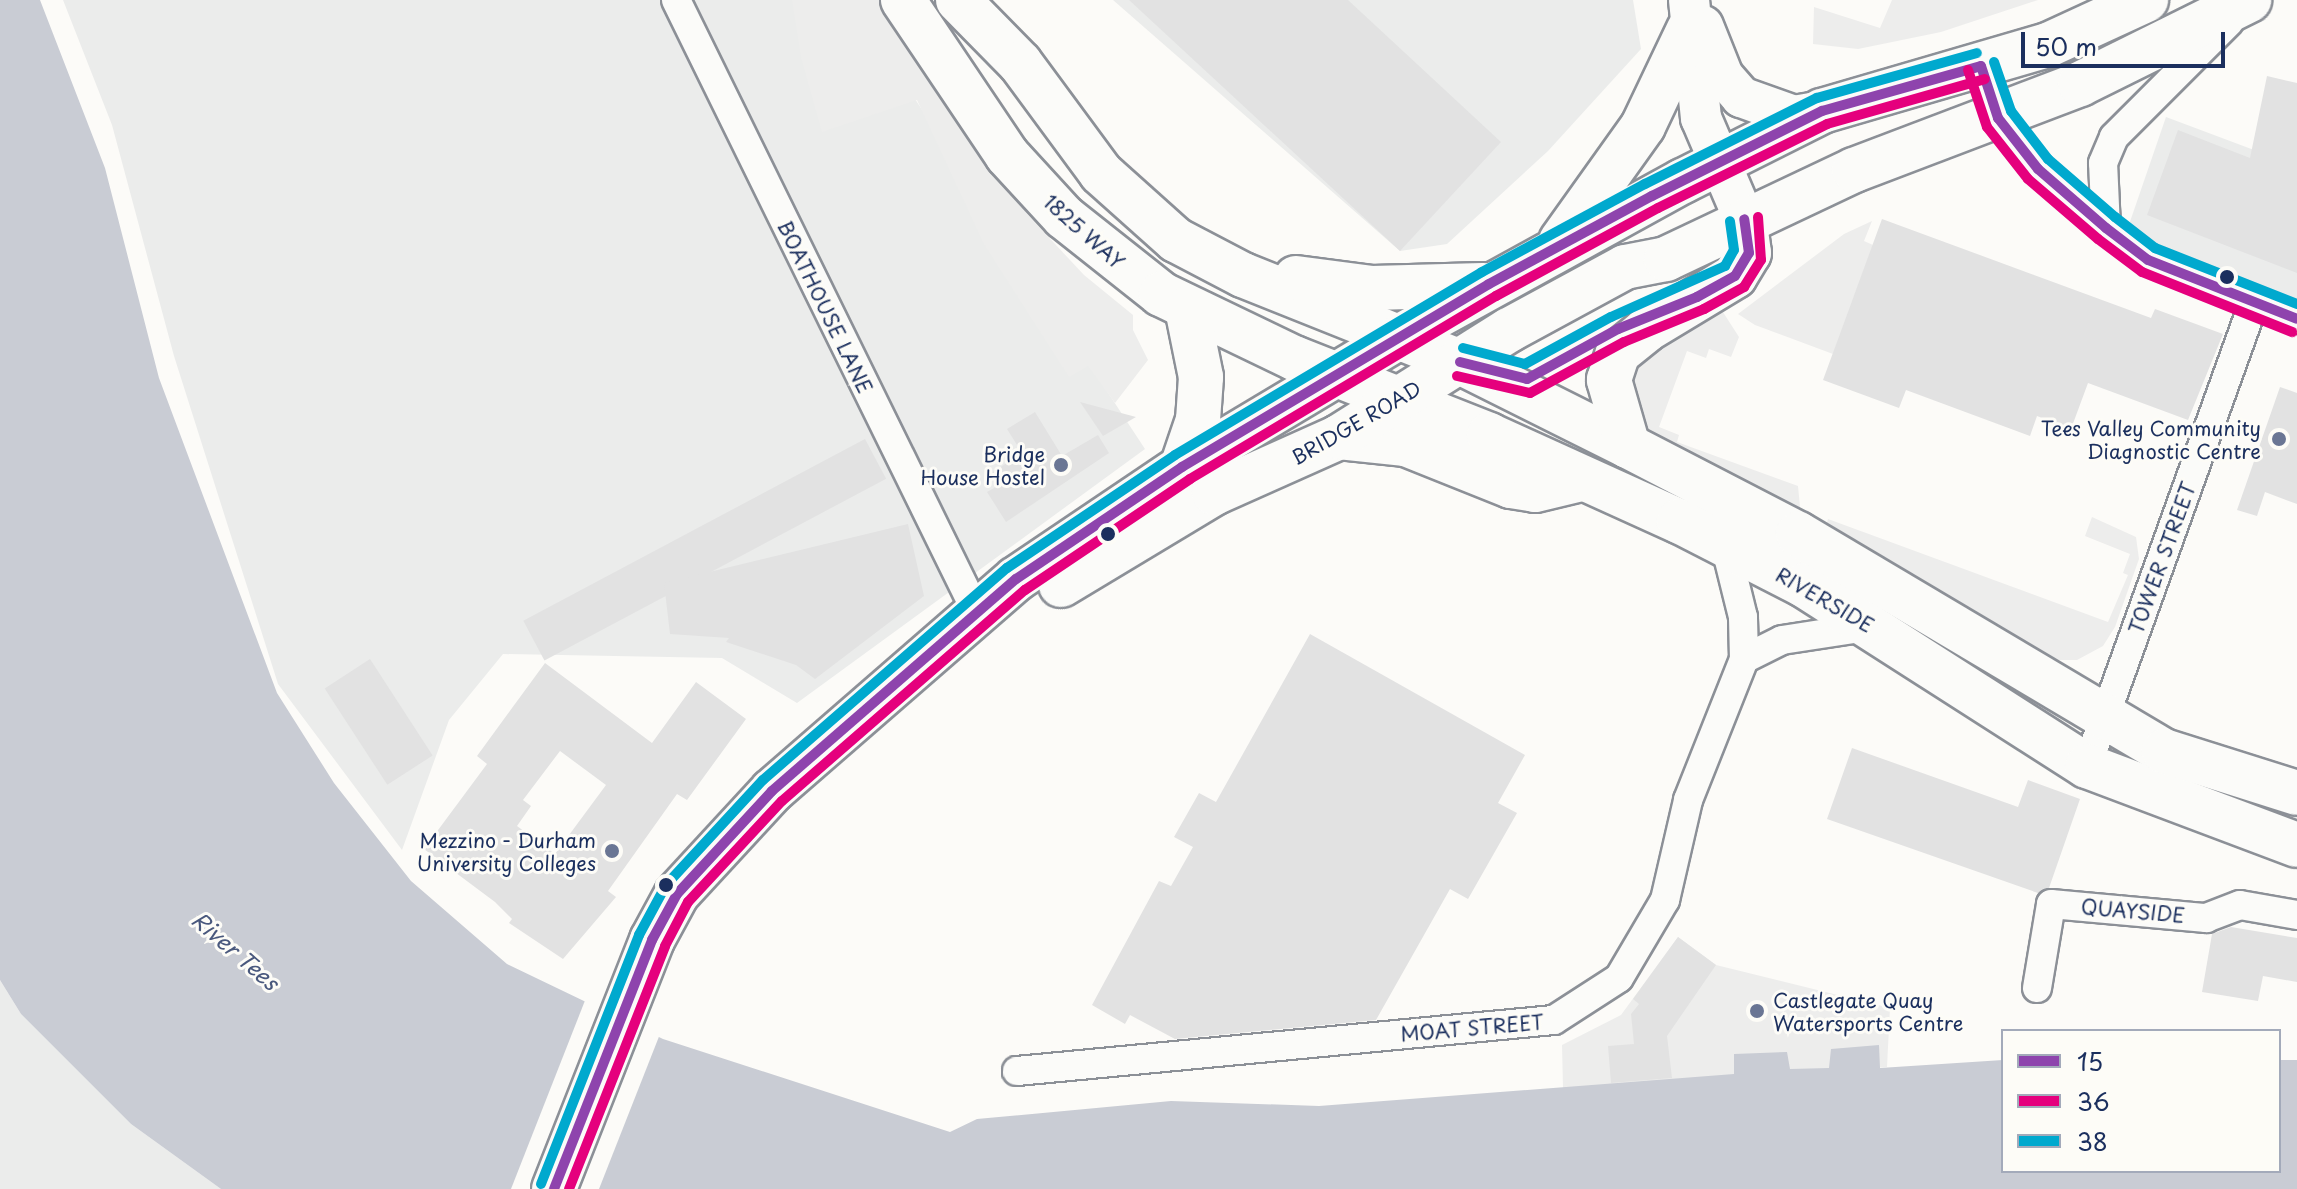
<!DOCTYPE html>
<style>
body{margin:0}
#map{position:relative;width:2297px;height:1189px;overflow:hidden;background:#fcfbf8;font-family:"Playpen Sans",sans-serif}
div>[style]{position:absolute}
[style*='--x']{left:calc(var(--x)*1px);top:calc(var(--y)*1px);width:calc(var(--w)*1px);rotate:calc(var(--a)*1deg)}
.built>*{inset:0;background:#ebeceb}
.green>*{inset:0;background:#ededec}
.water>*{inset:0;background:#c9ccd4}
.pier>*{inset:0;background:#fcfbf8}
.building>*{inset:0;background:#e2e2e2;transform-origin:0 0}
.roads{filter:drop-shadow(2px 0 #8c9097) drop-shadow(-2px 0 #8c9097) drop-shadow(0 2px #8c9097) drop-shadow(0 -2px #8c9097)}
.street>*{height:28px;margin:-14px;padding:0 14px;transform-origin:14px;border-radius:14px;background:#fbfbf9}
.secondary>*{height:40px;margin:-20px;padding:0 20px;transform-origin:20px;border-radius:20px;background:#fbfbf9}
.primary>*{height:44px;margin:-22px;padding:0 22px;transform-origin:22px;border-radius:22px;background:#fbfbf9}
.bus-1>*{height:10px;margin:-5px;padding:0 5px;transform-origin:5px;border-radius:5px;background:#8e44ad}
.bus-2>*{height:10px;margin:-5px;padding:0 5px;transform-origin:5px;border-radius:5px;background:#e5007d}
.bus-3>*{height:10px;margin:-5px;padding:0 5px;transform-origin:5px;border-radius:5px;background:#00a9ce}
.dots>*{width:22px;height:22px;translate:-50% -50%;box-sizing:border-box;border:4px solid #fdfcf7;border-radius:50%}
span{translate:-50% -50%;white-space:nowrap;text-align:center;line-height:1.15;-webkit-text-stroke:6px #fdfcf7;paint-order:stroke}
.street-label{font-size:20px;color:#1b2f5e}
.poi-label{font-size:20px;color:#1b2f5e}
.right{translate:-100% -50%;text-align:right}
.left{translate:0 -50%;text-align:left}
.water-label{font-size:22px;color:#49587d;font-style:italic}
.legend{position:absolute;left:2001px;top:1029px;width:280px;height:144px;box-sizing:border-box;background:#fdfcf7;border:2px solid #a3aaba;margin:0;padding:10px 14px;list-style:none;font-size:24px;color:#1b2f5e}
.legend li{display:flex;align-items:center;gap:16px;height:40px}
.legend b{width:40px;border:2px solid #a3aaba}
.scale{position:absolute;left:2021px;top:32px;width:204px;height:36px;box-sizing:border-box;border:4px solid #1b2f5e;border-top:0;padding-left:10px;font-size:24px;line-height:28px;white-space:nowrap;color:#1b2f5e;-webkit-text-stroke:6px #fdfcf7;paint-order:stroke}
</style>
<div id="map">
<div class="built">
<i style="clip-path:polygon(63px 0,850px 0,1145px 449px,797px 703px,722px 658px,503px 654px,449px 720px,402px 850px,278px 684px,174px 356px,112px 125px)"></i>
<i style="clip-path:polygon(1113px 0,1633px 0,1641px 49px,1548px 151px,1447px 244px,1400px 251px)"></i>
<i style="clip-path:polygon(2166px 117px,2297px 166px,2297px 317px,2123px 242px)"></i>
<i style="clip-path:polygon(0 980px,21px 1014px,131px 1124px,221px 1189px,0 1189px)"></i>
</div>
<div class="green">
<i style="clip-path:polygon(792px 0,884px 0,1027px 214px,1084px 275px,1133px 315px,1133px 330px,1148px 360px,1115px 403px,1088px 366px,1069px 377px,984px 244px,917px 100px,822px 132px,801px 57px)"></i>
<i style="clip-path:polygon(1892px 0,2038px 0,1941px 32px,1858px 49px,1813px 44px,1814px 7px,1880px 28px)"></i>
<i style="clip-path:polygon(1872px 221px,1864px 241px,1873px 245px,1833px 354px,1755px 325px,1738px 314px,1844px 234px)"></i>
<i style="clip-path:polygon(1721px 309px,1739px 337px,1731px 357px,1709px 349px,1706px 358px,1687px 351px,1659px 427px,1679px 435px,1677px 442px,1798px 486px,1801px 517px,1642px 428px,1628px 386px,1647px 350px)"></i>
<i style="clip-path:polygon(2092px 517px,2136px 537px,2139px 559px,2115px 627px,2103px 646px,2077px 660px,2057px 660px,1827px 523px,1828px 519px,2108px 622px,2128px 575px,2123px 573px,2130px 554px,2085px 536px)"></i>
<i style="clip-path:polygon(1678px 937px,1716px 965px,1890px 1008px,1887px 1067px,1563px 1088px,1562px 1045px,1621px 1015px)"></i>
</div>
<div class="water">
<i style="clip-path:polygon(0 0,40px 0,105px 168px,159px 378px,277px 693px,334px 783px,411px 881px,507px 964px,663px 1039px,950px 1132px,977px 1119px,1171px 1101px,1319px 1106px,1734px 1074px,1734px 1054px,1787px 1052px,1790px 1069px,1829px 1068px,1831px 1049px,1879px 1045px,1880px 1068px,2003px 1060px,2003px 1171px,2279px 1171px,2279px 1060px,2297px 1060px,2297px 1189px,221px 1189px,131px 1124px,21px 1014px,0 980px)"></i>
</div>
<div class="pier">
<i style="clip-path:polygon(586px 998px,660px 1034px,599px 1189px,511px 1189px)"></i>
</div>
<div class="building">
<i style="clip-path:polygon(1129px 0,1348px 0,1501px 142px,1400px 251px)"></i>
<i style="clip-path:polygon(2267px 76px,2297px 83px,2297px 273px,2147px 215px,2178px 130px,2250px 158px)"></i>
<i style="clip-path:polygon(1882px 219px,2151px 318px,2155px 309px,2223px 334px,2188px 420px,2088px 383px,2071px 429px,2037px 416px,2030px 436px,1906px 390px,1899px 408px,1823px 380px)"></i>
<i style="clip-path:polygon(2280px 387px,2297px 393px,2297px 504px,2265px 492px,2257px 516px,2237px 510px)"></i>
<i style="clip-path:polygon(1080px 402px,1136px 417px,1103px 436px)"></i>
<i style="clip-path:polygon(1035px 412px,1062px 456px,1098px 435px,1109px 453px,1006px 522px,987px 492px,1001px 484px,993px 472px,1022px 453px,1007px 429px)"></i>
<i style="left:865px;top:439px;width:45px;height:387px;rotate:62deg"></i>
<i style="clip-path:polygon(908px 524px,924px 596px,815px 679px,796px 665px,726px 642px,729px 638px,670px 634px,664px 583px)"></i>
<i style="clip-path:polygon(1310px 634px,1525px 755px,1498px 803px,1517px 813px,1468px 899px,1450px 889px,1376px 1020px,1175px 1039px,1130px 1015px,1125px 1024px,1092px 1005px,1159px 881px,1171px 886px,1193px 847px,1174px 837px,1199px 793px,1216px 802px)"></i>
<i style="left:370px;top:659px;width:115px;height:54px;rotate:57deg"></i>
<i style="clip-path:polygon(evenodd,545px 663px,652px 743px,696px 682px,746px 719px,687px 800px,677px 794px,608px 891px,616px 897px,563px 959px,509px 923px,512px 919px,495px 902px,424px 849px,487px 764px,477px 756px,545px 663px,560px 751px,606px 785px,555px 854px,517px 826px,531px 806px,523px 800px,560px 751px)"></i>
<i style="clip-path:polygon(1852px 748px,2018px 807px,2028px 780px,2080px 799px,2049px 888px,2038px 893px,1827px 819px)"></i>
<i style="clip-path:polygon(2231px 927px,2297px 938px,2297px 982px,2263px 976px,2258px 1001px,2202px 992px,2212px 934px)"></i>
<i style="clip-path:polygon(1678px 937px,1716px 965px,1667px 1036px,1672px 1078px,1611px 1083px,1608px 1046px,1634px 1044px,1631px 1014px,1639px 1004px,1633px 999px)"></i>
</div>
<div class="roads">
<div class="street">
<i style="--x:676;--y:0;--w:683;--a:63.85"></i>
<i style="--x:1981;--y:66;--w:55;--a:71.9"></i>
<i style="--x:1998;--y:118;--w:65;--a:51.9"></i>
<i style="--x:2038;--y:169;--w:90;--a:40.9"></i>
<i style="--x:2106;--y:228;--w:53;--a:37.3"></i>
<i style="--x:2148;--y:260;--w:160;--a:21.6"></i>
<i style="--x:2106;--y:228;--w:65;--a:-92.6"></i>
<i style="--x:2103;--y:163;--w:28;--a:-67"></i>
<i style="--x:2114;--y:137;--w:163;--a:-45"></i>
<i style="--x:1744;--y:659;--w:42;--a:-26.6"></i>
<i style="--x:1782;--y:640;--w:91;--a:-8.8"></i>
<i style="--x:2087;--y:766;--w:491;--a:-70.2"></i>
<i style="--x:2037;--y:988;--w:85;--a:-80.5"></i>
<i style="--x:2051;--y:904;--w:156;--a:5.2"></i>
<i style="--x:2206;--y:918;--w:36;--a:-21"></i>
<i style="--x:2240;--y:905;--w:58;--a:10"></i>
<i style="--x:1017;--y:1071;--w:539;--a:-5.43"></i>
<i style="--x:1554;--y:1020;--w:77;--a:-32.9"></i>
<i style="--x:1619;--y:978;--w:91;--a:-59.5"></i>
<i style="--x:1665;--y:900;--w:103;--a:-77"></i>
<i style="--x:1688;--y:800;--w:152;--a:-68.3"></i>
<i style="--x:1744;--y:659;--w:42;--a:-91.4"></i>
<i style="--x:1743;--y:617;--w:75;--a:-103.9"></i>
</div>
<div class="secondary">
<i style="--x:1689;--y:0;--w:119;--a:84.2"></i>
<i style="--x:1701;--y:118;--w:110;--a:66.9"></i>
<i style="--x:1703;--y:26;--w:54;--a:68.2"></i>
<i style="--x:1723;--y:76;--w:28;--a:49"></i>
<i style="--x:1741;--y:97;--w:56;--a:19.7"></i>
<i style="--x:1794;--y:116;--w:28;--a:-10"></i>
</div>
<div class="primary">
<i style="--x:903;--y:0;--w:187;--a:56.1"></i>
<i style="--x:1007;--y:155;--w:84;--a:47.4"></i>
<i style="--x:1064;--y:217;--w:124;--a:38.4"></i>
<i style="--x:1161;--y:294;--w:148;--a:25.7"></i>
<i style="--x:1294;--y:358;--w:210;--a:21.5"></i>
<i style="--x:1489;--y:435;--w:209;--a:24.4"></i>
<i style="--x:1679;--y:521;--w:140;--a:27.1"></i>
<i style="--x:1804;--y:585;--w:336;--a:32.6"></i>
<i style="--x:2087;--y:766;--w:224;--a:20.6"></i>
<i style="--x:958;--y:0;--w:88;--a:45.5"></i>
<i style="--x:1020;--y:63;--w:137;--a:53.6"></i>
<i style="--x:1101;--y:173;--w:101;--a:41.8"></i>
<i style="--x:1176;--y:240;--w:76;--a:27.6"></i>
<i style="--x:1243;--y:275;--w:234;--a:21.8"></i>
<i style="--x:1460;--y:362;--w:188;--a:26.6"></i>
<i style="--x:1628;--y:446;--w:191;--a:27.4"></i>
<i style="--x:1798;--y:534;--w:425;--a:30.7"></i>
<i style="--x:2164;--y:751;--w:139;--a:17.5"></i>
<i style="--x:1561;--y:241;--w:141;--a:-54.5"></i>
<i style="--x:1643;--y:126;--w:107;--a:-64.6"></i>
<i style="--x:1296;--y:278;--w:77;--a:7.5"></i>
<i style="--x:1372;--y:288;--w:111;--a:-1.5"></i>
<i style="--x:1339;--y:437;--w:67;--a:6"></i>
<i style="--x:1406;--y:444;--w:113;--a:21.8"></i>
<i style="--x:1511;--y:486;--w:24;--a:9"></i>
<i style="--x:1535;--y:490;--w:47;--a:-13.4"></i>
<i style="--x:1628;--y:446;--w:69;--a:-106.1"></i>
<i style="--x:1609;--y:380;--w:28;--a:-72"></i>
<i style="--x:1618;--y:353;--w:36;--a:-39"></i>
<i style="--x:1646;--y:330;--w:104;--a:-31.2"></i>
<i style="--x:1735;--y:276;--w:27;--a:-59"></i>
<i style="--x:1749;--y:253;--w:34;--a:-98"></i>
<i style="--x:1182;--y:467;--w:50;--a:-71.2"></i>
<i style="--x:1198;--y:420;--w:43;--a:-86"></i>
<i style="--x:1201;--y:377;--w:70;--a:-101.5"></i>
<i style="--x:1061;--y:585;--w:179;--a:-31"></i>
<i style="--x:1214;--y:493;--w:137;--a:-24.1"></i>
<i style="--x:1339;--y:437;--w:201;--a:-32.2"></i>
<i style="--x:1509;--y:330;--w:132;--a:-28.5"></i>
<i style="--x:1625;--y:267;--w:42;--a:-11"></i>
<i style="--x:1666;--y:259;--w:208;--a:-25.3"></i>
<i style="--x:1854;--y:170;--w:242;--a:-20.8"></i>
<i style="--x:2080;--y:84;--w:189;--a:-26.4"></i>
<i style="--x:554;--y:1189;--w:268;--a:-68.5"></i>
<i style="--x:652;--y:940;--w:52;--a:-61.5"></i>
<i style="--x:677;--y:894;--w:140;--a:-47.3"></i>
<i style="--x:772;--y:791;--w:323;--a:-41"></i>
<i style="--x:1016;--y:579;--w:200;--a:-34"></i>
<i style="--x:1182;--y:467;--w:253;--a:-30.9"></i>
<i style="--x:1399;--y:337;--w:324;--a:-28.8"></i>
<i style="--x:1683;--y:181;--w:156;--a:-26.7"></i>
<i style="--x:1822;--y:111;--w:235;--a:-16.3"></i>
<i style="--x:2048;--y:45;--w:108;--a:-24.7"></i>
</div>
</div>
<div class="bus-1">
<i style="--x:1981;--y:66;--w:55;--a:71.9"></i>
<i style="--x:1998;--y:118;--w:65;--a:51.9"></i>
<i style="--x:2038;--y:169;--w:90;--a:40.9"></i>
<i style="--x:2106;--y:228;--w:53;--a:37.3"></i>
<i style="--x:2148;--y:260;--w:160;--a:21.6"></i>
<i style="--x:1460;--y:362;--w:69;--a:14.2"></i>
<i style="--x:1527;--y:379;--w:104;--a:-28.8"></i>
<i style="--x:1618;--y:329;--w:85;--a:-22.1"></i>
<i style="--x:1697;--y:297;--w:43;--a:-28.9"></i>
<i style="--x:1735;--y:276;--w:27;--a:-59"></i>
<i style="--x:1749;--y:253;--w:34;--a:-98"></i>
<i style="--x:554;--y:1189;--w:268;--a:-68.5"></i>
<i style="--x:652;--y:940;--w:52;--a:-61.5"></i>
<i style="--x:677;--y:894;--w:140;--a:-47.3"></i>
<i style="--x:772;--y:791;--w:323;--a:-41"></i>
<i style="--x:1016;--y:579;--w:200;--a:-34"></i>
<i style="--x:1182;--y:467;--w:357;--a:-30.8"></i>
<i style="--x:1489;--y:284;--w:185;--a:-28.4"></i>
<i style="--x:1652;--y:196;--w:190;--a:-26.6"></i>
<i style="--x:1822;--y:111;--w:165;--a:-15.8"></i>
</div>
<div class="bus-2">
<i style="--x:1968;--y:70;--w:60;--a:71.6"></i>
<i style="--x:1987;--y:127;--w:66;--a:51.7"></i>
<i style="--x:2028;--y:179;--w:92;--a:40.6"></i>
<i style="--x:2098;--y:239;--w:55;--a:36.9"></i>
<i style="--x:2142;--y:272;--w:162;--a:21.8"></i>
<i style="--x:1457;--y:376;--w:75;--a:13.1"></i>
<i style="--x:1530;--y:393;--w:107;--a:-28.5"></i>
<i style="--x:1624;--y:342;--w:87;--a:-22.4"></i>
<i style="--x:1704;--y:309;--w:46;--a:-28.8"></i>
<i style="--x:1744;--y:287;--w:32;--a:-58"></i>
<i style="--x:1761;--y:260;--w:43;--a:-94"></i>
<i style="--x:569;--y:1189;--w:261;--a:-68.4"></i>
<i style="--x:665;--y:946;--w:50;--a:-62.4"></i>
<i style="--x:688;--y:902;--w:138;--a:-47.1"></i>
<i style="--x:782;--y:801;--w:322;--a:-41"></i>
<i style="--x:1025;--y:590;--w:199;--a:-33.9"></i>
<i style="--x:1190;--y:479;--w:357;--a:-30.9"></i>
<i style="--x:1496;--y:296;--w:184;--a:-28.5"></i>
<i style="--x:1658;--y:208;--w:189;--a:-26.4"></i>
<i style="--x:1827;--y:124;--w:164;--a:-15.9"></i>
</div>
<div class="bus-3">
<i style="--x:1994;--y:62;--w:52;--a:70.9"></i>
<i style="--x:2011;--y:111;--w:61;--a:52.4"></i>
<i style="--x:2048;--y:159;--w:89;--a:40.9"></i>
<i style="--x:2115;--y:217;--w:51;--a:37.8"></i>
<i style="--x:2155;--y:248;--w:153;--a:21.5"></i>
<i style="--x:1463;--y:348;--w:64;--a:14.5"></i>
<i style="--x:1525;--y:364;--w:98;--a:-28.7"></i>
<i style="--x:1611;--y:317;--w:125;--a:-24.1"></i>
<i style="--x:1725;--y:266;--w:18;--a:-61"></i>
<i style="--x:1734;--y:250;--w:29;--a:-98"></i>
<i style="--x:541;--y:1184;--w:268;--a:-68.5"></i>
<i style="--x:639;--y:935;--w:57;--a:-61.6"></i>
<i style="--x:666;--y:885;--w:143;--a:-47.3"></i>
<i style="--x:763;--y:780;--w:323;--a:-41"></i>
<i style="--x:1007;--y:568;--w:202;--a:-33.9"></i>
<i style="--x:1175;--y:455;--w:357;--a:-30.8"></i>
<i style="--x:1482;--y:272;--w:185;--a:-28.4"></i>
<i style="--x:1645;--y:184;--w:192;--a:-26.6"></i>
<i style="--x:1817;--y:98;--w:166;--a:-15.7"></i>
</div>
<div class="dots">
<i style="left:2227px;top:277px;background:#1b2f5e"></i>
<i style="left:2279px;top:439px;background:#6a7694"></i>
<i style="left:1061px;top:465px;background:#6a7694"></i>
<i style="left:1108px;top:534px;background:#1b2f5e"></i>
<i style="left:612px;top:851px;background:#6a7694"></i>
<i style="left:666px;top:885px;background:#1b2f5e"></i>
<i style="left:1757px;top:1011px;background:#6a7694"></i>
</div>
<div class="street-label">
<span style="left:1084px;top:232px;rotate:42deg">1825 WAY</span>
<span style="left:825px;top:307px;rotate:64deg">BOATHOUSE LANE</span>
<span style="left:1356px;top:423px;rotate:-30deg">BRIDGE ROAD</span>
<span style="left:2162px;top:558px;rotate:-70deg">TOWER STREET</span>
<span style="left:1825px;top:600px;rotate:30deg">RIVERSIDE</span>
<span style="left:2133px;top:911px;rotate:5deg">QUAYSIDE</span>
<span style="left:1472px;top:1028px;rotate:-5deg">MOAT STREET</span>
</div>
<div class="poi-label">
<span class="right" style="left:2261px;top:440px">Tees Valley Community<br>Diagnostic Centre</span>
<span class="right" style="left:1045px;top:466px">Bridge<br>House Hostel</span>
<span class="right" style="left:596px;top:852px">Mezzino - Durham<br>University Colleges</span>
<span class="left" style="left:1773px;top:1012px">Castlegate Quay<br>Watersports Centre</span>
</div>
<div class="water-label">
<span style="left:236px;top:950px;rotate:41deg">River Tees</span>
</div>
<ul class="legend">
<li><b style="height:10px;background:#8e44ad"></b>15</li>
<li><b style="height:10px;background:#e5007d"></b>36</li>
<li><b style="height:10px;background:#00a9ce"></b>38</li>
</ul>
<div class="scale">50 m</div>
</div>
